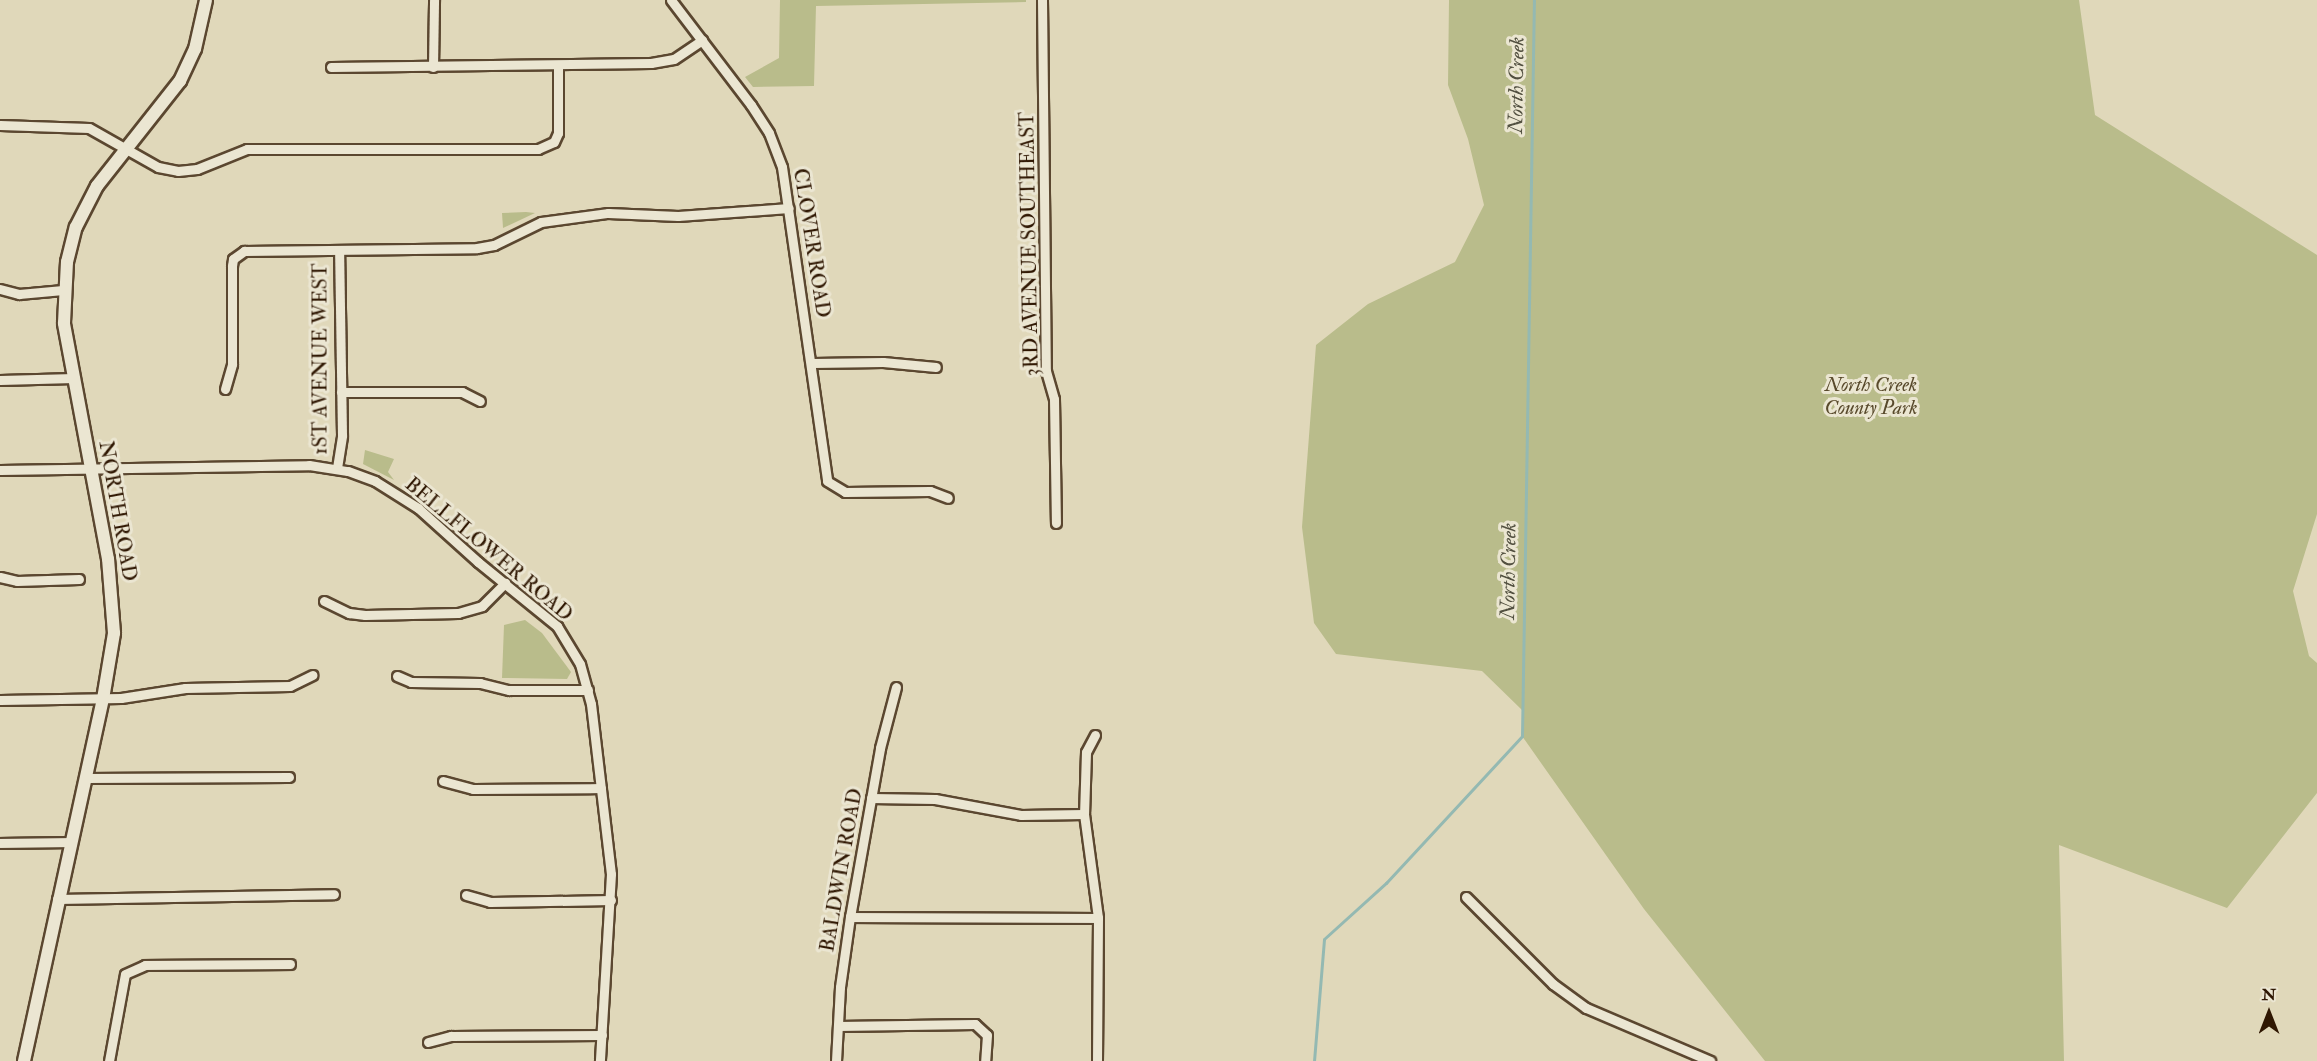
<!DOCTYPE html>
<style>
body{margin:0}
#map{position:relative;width:2317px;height:1061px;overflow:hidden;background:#e0d8ba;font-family:"IM FELL Double Pica",serif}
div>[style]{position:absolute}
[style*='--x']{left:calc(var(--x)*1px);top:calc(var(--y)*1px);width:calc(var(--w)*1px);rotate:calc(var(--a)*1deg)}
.green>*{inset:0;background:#b9bc8b}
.stream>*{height:3px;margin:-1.5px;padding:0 1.5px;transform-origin:1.5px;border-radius:1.5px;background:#94b9b2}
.roads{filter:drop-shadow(2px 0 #5b4730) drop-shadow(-2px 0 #5b4730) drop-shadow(0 2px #5b4730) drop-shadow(0 -2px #5b4730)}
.street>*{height:9px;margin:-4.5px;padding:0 4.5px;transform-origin:4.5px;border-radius:4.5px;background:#ebe6d2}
.secondary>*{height:12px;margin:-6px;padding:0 6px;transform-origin:6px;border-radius:6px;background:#ebe6d2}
span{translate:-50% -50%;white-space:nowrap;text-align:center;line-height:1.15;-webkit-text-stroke:6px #ebe6d2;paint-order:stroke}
.street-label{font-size:20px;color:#2f1702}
.park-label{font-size:20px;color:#58492b;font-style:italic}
.water-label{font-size:21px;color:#525040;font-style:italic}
.north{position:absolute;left:2239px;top:983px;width:60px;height:60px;-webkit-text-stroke:4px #ebe6d2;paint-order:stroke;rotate:0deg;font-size:16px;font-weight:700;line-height:24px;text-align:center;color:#2f1702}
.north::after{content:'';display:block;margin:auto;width:21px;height:27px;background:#2f1702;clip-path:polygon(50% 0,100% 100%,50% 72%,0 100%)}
</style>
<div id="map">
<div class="green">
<i style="clip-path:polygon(780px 0,1026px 0,1026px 2px,816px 6px,814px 86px,753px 87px,745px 77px,779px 58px)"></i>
<i style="clip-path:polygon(1449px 0,2079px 0,2095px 115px,2317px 255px,2317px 514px,2293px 591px,2309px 656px,2317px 663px,2317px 793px,2227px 908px,2059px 845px,2064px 1061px,1765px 1061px,1644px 909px,1522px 736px,1522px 710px,1482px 671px,1336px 654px,1314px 623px,1302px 527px,1316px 345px,1368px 304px,1455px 262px,1484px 205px,1468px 139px,1448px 85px)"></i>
<i style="clip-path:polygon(526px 212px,535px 213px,503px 228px,502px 213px)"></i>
<i style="clip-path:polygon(365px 450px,394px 459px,388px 472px,394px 480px,363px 464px)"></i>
<i style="clip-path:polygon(525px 620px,542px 633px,571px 672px,567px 679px,502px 678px,504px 625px)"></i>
</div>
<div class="stream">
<i style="--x:1314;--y:1061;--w:122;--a:-85.3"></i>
<i style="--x:1324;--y:939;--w:84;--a:-42.1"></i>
<i style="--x:1386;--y:883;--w:200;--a:-47.2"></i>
<i style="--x:1522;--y:736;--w:736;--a:-89.07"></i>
</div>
<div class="roads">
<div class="street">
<i style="--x:671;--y:0;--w:132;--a:52.7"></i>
<i style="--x:751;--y:105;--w:33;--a:57"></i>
<i style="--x:769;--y:133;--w:36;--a:69"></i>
<i style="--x:782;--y:167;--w:317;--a:81.8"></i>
<i style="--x:827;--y:481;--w:21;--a:31"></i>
<i style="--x:845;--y:492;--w:85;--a:-0.7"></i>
<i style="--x:930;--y:491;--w:19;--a:21"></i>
<i style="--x:1042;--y:0;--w:371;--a:89.4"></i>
<i style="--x:1046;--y:371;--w:29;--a:74"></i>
<i style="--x:1054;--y:399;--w:124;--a:89.1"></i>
<i style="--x:331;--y:67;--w:320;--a:-0.7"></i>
<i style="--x:651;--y:63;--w:23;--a:-10"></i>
<i style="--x:674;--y:59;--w:34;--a:-34"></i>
<i style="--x:433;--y:67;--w:67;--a:-89.1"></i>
<i style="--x:0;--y:125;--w:89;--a:1.9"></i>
<i style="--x:89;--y:128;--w:79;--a:29.5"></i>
<i style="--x:158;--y:167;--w:20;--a:11"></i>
<i style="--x:178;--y:171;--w:19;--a:-6"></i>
<i style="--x:197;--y:169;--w:54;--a:-21.8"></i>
<i style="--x:247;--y:149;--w:291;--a:0"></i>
<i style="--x:538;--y:149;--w:17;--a:-24"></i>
<i style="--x:554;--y:142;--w:10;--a:-66"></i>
<i style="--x:558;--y:133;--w:68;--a:-90"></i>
<i style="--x:0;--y:289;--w:20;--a:15"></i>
<i style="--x:19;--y:294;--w:44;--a:-5.2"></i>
<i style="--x:813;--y:363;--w:70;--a:-0.8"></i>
<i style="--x:883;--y:362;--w:53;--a:5.4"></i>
<i style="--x:0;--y:380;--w:74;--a:-1.5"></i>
<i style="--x:225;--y:389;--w:26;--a:-74"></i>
<i style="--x:232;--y:364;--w:98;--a:-90"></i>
<i style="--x:232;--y:266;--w:7;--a:-82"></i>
<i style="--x:233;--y:259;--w:14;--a:-36"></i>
<i style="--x:244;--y:251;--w:233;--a:-0.7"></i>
<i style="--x:477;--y:248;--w:17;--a:-10"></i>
<i style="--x:494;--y:245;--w:52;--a:-26.1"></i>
<i style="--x:541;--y:222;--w:68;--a:-7.7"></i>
<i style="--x:608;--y:213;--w:70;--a:2.5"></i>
<i style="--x:678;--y:216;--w:111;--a:-4.1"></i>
<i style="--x:341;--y:392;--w:121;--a:0"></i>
<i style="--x:462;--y:392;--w:20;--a:27"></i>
<i style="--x:337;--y:468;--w:33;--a:-81"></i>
<i style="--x:342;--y:435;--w:185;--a:-90.9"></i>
<i style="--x:0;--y:470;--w:309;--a:-0.9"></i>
<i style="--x:309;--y:465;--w:39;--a:9"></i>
<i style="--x:348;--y:471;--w:29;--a:20"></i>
<i style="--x:375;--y:481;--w:51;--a:32.1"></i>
<i style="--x:418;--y:508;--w:81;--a:42"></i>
<i style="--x:478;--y:562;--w:102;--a:39"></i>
<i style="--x:557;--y:626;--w:44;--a:58.8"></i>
<i style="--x:580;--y:664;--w:41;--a:74.6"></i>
<i style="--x:591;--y:704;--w:171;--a:83.3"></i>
<i style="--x:611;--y:874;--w:187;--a:93.4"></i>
<i style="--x:0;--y:577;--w:17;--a:13"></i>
<i style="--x:17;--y:581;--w:62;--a:-1.8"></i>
<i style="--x:324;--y:601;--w:28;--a:26"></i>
<i style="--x:349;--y:613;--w:16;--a:7"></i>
<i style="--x:365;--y:615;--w:93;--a:-1.2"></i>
<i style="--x:458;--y:613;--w:25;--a:-16"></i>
<i style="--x:482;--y:606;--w:33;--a:-45"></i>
<i style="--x:397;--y:676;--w:15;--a:23"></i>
<i style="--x:411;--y:682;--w:69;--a:0.8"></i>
<i style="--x:480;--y:683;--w:30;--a:14"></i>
<i style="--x:509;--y:690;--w:79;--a:0"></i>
<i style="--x:0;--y:700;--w:121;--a:-0.9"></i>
<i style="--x:121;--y:698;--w:65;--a:-8.9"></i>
<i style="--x:185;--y:688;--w:105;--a:-1.1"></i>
<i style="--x:290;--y:686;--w:25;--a:-26"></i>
<i style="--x:1095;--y:735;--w:19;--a:118"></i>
<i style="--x:1086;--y:752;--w:62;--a:91.8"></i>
<i style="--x:1084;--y:814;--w:105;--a:82.3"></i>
<i style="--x:1098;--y:918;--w:143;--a:90.4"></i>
<i style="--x:85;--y:778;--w:204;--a:-0.3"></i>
<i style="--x:443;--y:781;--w:31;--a:15"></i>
<i style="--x:473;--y:789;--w:128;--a:-0.4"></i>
<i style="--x:871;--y:798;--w:64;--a:0.9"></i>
<i style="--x:935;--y:799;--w:87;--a:10.5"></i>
<i style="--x:1021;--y:815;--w:63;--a:-0.9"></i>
<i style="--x:0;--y:843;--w:70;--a:-0.8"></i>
<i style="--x:466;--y:895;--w:25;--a:16"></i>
<i style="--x:490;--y:902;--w:121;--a:-0.9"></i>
<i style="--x:1466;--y:897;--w:123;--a:45"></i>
<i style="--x:1553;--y:984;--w:41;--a:36"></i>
<i style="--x:1586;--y:1008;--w:135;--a:23.1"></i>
<i style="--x:57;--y:899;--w:277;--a:-1"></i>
<i style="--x:850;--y:917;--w:248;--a:0.2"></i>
<i style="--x:838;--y:1026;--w:137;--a:-0.8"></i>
<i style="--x:975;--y:1024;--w:16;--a:43"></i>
<i style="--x:987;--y:1035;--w:26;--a:94"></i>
<i style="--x:428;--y:1042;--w:24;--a:-15"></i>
<i style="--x:451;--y:1036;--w:151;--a:-0.4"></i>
<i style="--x:109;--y:1061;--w:88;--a:-79.6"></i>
<i style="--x:125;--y:974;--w:22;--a:-24"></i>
<i style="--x:145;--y:965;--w:145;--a:-0.4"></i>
<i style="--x:836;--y:1061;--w:74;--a:-86.9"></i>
<i style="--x:840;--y:987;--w:71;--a:-81.9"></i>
<i style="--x:850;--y:917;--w:172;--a:-79.9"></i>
<i style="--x:880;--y:748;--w:63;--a:-75.3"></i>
</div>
<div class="secondary">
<i style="--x:24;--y:1061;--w:371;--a:-77.7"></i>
<i style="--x:103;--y:699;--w:67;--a:-80.5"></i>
<i style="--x:114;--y:633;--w:74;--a:-94.6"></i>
<i style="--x:108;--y:559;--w:240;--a:-100.6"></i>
<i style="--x:64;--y:323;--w:61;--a:-87.2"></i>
<i style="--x:67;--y:262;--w:36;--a:-76"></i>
<i style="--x:76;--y:227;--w:46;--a:-62.9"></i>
<i style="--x:97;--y:186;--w:134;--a:-51.7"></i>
<i style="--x:180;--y:81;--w:35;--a:-65"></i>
<i style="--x:195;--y:49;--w:50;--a:-77.3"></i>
</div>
</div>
<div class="street-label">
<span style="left:812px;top:243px;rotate:81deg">CLOVER ROAD</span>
<span style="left:1029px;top:244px;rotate:-91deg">3RD AVENUE SOUTHEAST</span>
<span style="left:320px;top:359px;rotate:-90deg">1ST AVENUE WEST</span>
<span style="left:118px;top:511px;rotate:80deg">NORTH ROAD</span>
<span style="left:489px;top:549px;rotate:40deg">BELLFLOWER ROAD</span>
<span style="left:841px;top:870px;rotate:-80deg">BALDWIN ROAD</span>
</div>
<div class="park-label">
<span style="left:1871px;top:396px">North Creek<br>County Park</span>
</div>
<div class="water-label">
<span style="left:1517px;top:85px;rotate:-89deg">North Creek</span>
<span style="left:1509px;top:571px;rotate:-89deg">North Creek</span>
</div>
<div class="north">N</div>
</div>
